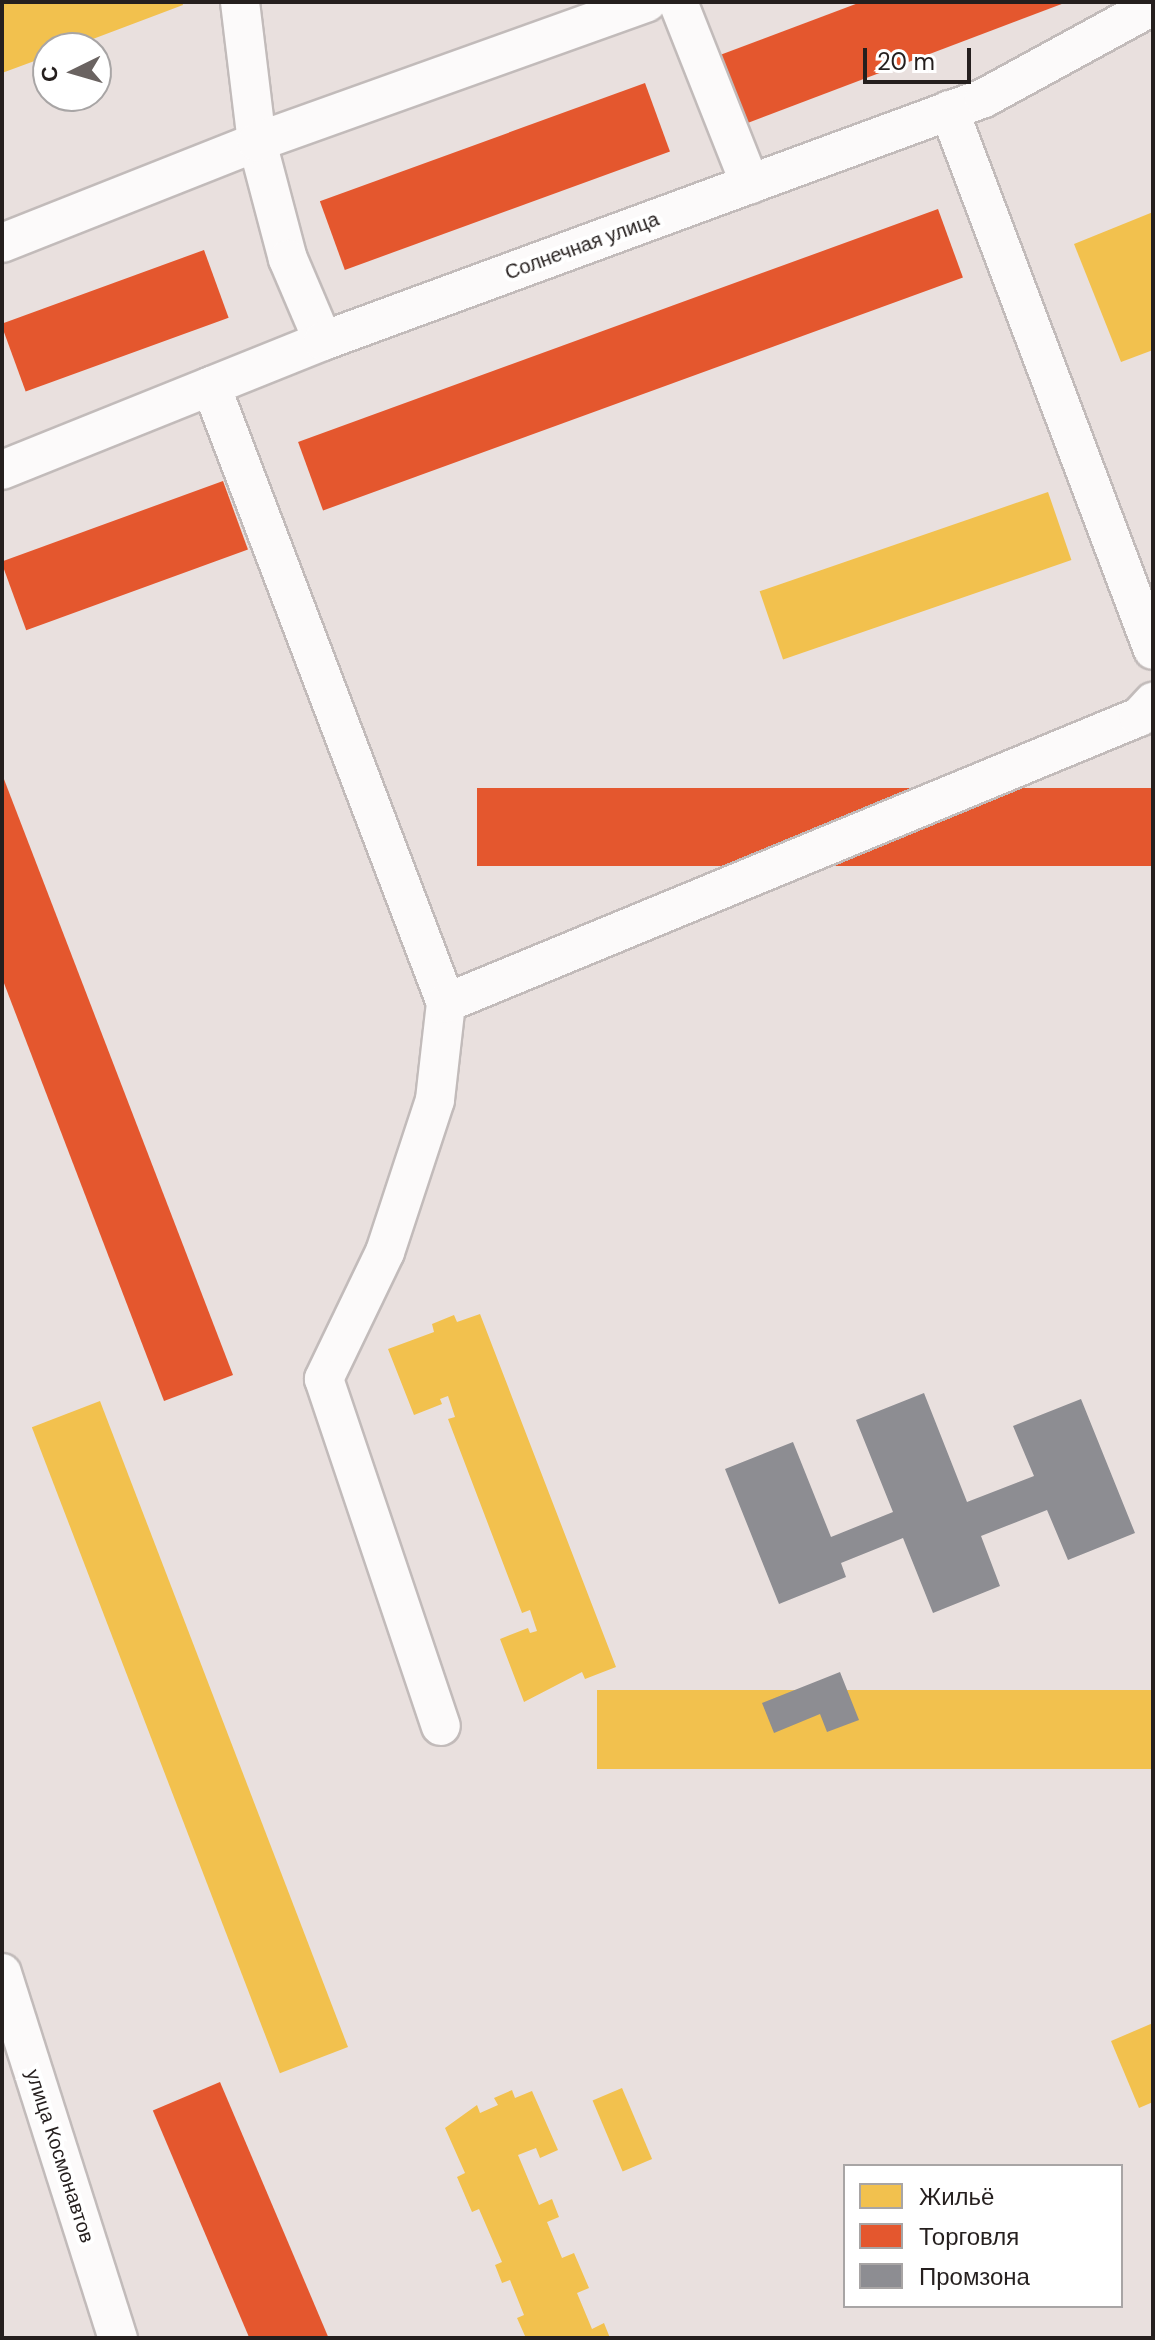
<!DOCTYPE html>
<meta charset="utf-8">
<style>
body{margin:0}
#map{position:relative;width:1155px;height:2340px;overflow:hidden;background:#e9e0de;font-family:"DM Sans",sans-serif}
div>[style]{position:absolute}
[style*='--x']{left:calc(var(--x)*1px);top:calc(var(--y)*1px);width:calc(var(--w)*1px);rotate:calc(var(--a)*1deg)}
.homes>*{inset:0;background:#f2c14e;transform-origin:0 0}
.shops>*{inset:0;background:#e4572e;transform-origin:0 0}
.industry>*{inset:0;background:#8d8d92}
.roads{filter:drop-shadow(2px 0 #c2bbba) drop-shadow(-2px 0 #c2bbba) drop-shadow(0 2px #c2bbba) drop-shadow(0 -2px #c2bbba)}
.minor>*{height:38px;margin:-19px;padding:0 19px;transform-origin:19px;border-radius:19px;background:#fcfafa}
span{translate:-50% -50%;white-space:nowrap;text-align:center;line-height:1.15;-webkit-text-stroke:8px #fff;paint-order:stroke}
.street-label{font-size:20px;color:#251f1e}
.frame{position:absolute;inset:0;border:4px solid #251f1e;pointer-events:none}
.legend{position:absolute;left:843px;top:2164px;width:280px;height:144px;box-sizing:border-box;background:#fff;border:2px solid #a8a5a5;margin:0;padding:10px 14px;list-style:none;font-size:24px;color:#251f1e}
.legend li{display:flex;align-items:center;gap:16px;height:40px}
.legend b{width:40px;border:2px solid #a8a5a5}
.north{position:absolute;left:32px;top:32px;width:80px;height:80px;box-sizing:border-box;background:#fff;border:2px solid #a8a5a5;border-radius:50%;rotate:265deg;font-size:22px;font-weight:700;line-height:32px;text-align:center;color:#251f1e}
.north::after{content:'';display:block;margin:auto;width:28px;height:36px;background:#6a6361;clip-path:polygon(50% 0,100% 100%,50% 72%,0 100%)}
.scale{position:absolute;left:863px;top:48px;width:108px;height:36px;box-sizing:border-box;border:4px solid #251f1e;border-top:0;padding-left:10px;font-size:24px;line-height:28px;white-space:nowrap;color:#251f1e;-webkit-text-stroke:6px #fff;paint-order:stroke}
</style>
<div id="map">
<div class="homes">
<i style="clip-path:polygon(2px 2px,182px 2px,183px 5px,69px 48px,48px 48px,48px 56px,2px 73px)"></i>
<i style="clip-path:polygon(1153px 212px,1153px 350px,1121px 362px,1074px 244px)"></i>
<i style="left:1048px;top:492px;width:72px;height:305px;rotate:71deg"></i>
<i style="clip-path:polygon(480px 1314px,616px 1667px,585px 1679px,582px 1672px,524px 1702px,500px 1639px,528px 1628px,530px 1633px,537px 1631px,530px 1610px,522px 1613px,448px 1419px,455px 1417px,448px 1396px,440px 1399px,442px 1404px,414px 1415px,388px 1349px,434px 1332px,432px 1324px,454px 1315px,457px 1322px)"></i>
<i style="left:100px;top:1401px;width:692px;height:73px;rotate:69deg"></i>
<i style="left:1153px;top:1690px;width:79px;height:556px;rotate:90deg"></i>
<i style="clip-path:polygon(1153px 2023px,1153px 2102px,1139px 2108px,1111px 2041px)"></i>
<i style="left:622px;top:2088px;width:77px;height:32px;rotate:67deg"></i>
<i style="clip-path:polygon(512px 2090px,515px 2098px,532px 2091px,558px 2150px,540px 2158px,536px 2148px,518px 2155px,539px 2205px,552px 2199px,559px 2217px,547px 2222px,562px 2258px,574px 2253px,589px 2288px,577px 2293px,592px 2329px,604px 2323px,610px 2338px,525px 2336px,517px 2318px,524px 2315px,510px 2280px,502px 2283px,495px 2265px,502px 2262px,479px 2209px,472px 2212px,457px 2177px,465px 2173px,445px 2128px,477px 2105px,480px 2113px,498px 2105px,494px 2098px)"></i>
</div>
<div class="shops">
<i style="clip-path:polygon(861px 2px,1067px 2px,745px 124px,720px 55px)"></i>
<i style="left:645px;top:83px;width:73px;height:346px;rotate:70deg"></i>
<i style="left:938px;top:209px;width:73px;height:681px;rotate:70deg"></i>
<i style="left:204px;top:250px;width:72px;height:216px;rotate:70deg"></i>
<i style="left:223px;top:481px;width:73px;height:236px;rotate:70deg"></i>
<i style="clip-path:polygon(2px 774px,233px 1375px,164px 1401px,2px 978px)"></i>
<i style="left:1153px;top:788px;width:78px;height:676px;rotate:90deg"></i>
<i style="left:220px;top:2082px;width:278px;height:73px;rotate:67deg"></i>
</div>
<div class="industry">
<i style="clip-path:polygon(924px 1393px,967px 1502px,1034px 1476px,1013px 1426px,1081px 1399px,1135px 1533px,1068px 1560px,1047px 1510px,981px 1536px,1000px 1586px,933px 1613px,903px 1538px,841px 1563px,846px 1577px,779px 1604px,725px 1469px,793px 1442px,831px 1537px,893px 1512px,856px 1420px)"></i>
<i style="clip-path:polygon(840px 1672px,859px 1720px,827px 1732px,820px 1714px,774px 1733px,762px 1703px)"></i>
</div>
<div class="roads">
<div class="minor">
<i style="--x:240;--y:2;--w:141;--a:83.1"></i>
<i style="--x:257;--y:142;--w:121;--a:75.2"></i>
<i style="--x:288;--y:259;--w:89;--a:66.9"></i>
<i style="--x:678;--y:2;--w:196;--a:68.4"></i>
<i style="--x:949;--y:110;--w:577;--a:69.3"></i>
<i style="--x:2;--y:243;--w:274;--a:-21.6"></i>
<i style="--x:257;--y:142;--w:414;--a:-19.7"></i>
<i style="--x:211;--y:386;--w:660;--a:69.15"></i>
<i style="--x:446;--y:1003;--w:98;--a:96.5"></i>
<i style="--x:435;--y:1100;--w:160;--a:108.2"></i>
<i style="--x:385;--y:1252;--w:141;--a:115.7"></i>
<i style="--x:324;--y:1379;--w:366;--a:71.4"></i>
<i style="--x:2;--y:470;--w:346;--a:-21.9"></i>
<i style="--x:323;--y:341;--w:704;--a:-20.18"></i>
<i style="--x:984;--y:98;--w:192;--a:-28.6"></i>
<i style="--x:446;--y:1003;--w:750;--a:-22.43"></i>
<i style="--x:1139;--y:717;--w:21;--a:-47"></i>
<i style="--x:2;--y:1973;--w:383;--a:72.4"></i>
</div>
</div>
<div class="street-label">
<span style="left:582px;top:246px;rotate:-20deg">Солнечная улица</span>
<span style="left:60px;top:2156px;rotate:72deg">улица Космонавтов</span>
</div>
<div class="frame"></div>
<ul class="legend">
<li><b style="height:22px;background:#f2c14e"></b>Жильё</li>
<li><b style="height:22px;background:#e4572e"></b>Торговля</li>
<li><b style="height:22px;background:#8d8d92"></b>Промзона</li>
</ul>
<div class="north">С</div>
<div class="scale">20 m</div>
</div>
